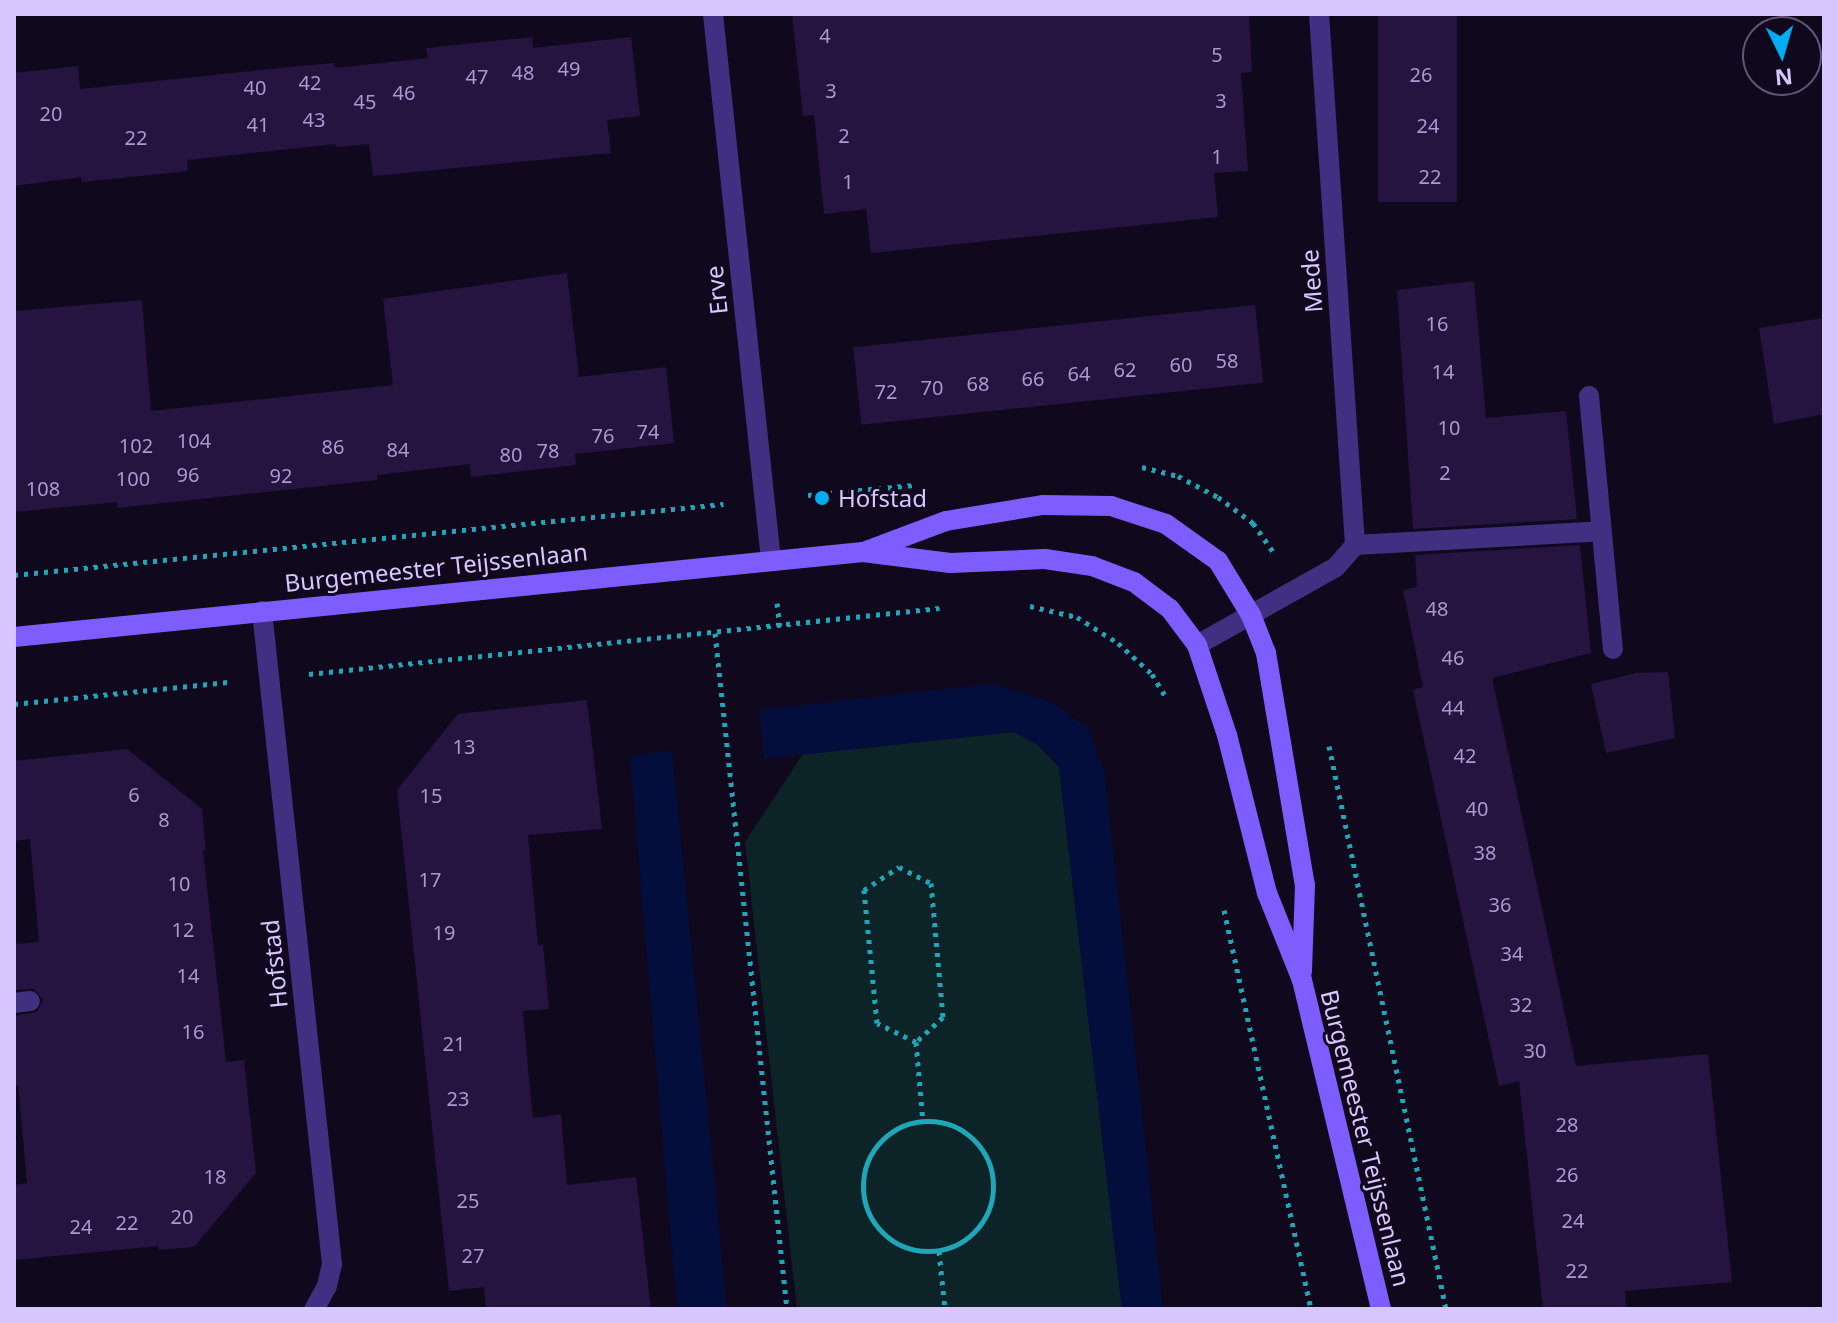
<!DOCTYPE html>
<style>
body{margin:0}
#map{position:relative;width:1838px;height:1323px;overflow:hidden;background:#10091d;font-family:"Noto Sans",sans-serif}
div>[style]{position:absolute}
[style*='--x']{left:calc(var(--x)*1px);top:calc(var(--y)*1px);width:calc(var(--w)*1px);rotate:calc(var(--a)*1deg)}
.green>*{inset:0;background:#0c2428}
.water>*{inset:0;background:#030e3c}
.building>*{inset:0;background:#251340;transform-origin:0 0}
.path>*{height:5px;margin-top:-2.5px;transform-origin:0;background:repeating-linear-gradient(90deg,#1fa7b9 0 4px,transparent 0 10px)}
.path>.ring{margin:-2.5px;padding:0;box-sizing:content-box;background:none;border:5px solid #1fa7b9;border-radius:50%}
.lane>*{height:20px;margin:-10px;padding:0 10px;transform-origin:10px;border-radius:10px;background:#412f82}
.street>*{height:20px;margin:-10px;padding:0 10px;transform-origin:10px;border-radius:10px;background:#412f82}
.secondary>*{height:20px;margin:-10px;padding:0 10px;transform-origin:10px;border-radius:10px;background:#7e5dff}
.dots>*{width:22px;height:22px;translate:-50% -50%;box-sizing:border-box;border:4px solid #10091d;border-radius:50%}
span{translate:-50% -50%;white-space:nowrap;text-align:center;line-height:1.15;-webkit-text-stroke:6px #10091d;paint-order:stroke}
.number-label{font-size:20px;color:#aa99cf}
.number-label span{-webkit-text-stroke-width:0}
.street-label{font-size:24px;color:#d7c6ff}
.poi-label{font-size:24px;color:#d7c6ff}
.left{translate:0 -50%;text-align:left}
.frame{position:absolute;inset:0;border:16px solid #d7c6ff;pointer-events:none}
.north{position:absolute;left:1742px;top:16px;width:80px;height:80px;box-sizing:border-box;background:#10091d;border:2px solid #605577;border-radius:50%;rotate:175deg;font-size:22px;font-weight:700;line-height:32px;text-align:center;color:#d7c6ff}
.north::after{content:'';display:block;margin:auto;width:28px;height:36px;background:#00adf1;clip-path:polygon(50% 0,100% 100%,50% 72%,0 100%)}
</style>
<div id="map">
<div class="green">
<i style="clip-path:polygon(1014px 732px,1038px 745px,1059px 767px,1122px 1309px,797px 1309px,745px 842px,803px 754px)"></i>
</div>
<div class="water">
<i style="clip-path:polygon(992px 684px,1052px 702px,1089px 729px,1105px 776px,1163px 1309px,1122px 1309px,1059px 767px,1038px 745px,1014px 732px,764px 759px,759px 710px)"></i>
<i style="clip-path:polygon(672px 750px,727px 1309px,677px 1309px,630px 757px)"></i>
</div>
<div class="building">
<i style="clip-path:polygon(792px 14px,1249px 14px,1252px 72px,1241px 73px,1248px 171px,1214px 173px,1218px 217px,871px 253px,866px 209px,824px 214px,814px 115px,803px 116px)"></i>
<i style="left:1378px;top:14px;width:79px;height:188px"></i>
<i style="clip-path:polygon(532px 37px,533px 48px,631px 37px,640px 116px,607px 120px,611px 153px,373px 176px,369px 144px,336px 147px,336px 144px,187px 160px,188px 171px,82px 182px,81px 177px,14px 186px,14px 73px,78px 66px,80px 89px,290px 67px,334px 63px,335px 68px,428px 58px,426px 48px)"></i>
<i style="clip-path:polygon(567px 273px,579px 377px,666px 367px,674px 443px,575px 454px,576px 465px,471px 477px,470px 464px,377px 475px,377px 480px,117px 508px,117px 502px,14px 512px,14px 311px,142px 300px,151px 411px,393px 385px,383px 299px)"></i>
<i style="clip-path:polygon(1474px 281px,1486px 418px,1566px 411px,1577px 519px,1413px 529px,1397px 290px)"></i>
<i style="left:1255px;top:305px;width:78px;height:404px;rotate:84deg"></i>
<i style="clip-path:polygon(1824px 318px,1824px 414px,1774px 424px,1759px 328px)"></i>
<i style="clip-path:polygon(1580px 545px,1591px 653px,1492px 678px,1576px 1066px,1708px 1054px,1732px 1282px,1625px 1291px,1626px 1309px,1543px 1309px,1519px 1081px,1499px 1086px,1413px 690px,1423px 687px,1403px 590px,1417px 587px,1415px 555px)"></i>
<i style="clip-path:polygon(1668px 672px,1675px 738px,1606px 753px,1591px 684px,1636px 673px)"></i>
<i style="clip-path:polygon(587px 700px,602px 829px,528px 835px,538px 946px,543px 944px,549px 1009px,523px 1011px,528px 1068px,533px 1118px,561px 1114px,567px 1185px,636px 1177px,651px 1309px,486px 1309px,484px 1287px,449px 1291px,397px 790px,458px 714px)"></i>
<i style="clip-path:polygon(127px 749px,202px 809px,206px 850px,203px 850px,226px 1062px,244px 1060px,256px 1173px,194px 1247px,159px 1250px,158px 1246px,14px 1260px,14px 1185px,27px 1183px,18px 1085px,14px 1086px,14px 1016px,37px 1012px,43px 1000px,34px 989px,14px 990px,14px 944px,39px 942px,30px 839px,14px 841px,14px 761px)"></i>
</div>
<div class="path">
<i style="--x:1142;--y:467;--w:37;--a:14"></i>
<i style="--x:1178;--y:476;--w:45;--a:27.7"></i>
<i style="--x:1218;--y:497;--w:44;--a:36.6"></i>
<i style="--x:1253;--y:523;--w:37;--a:55"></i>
<i style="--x:808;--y:495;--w:106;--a:-5.4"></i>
<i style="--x:14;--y:575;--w:713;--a:-5.72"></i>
<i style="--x:777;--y:603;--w:23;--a:83"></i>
<i style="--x:1030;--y:606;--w:48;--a:13.2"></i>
<i style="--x:1077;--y:617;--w:49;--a:32.4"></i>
<i style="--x:1118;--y:643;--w:46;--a:42.4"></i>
<i style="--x:1152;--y:674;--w:27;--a:59"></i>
<i style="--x:715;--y:633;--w:680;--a:83.92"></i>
<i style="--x:309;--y:674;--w:634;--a:-5.97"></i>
<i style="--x:14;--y:704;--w:215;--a:-5.9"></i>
<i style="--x:1329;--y:746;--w:575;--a:78.26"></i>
<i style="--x:1224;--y:910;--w:408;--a:77.7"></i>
<i style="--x:916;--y:1042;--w:43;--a:-154"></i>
<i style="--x:877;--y:1023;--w:134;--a:-95.6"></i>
<i style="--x:864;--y:890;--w:42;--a:-33.3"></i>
<i style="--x:899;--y:867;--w:36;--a:27"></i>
<i style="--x:931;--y:883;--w:135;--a:84.9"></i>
<i style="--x:943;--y:1017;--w:37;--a:137"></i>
<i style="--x:916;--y:1042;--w:80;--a:85"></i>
<i class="ring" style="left:863px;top:1121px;width:125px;height:125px"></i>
<i style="--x:939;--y:1251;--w:58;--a:84.1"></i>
</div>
<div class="lane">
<i style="--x:1589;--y:396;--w:254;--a:84.6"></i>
<i style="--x:1355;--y:545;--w:247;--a:-3.2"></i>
</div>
<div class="street">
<i style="--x:713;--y:14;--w:549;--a:83.94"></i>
<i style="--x:262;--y:611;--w:657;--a:83.88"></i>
<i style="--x:332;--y:1264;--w:23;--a:103"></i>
<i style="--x:327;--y:1286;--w:26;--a:119"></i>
<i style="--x:1197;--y:645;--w:159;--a:-29.3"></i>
<i style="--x:1336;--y:567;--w:29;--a:-49"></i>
<i style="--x:1355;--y:545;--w:532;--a:-93.88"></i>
<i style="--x:14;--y:1003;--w:16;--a:-7"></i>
</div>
<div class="secondary">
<i style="--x:866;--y:551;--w:85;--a:-20.6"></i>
<i style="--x:946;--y:521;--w:98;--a:-9.4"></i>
<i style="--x:1043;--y:505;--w:68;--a:0.8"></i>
<i style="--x:1111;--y:506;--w:58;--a:18.1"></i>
<i style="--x:1166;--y:524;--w:64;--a:35.4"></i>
<i style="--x:1218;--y:561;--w:63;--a:58.6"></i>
<i style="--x:1251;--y:615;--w:41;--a:68.5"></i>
<i style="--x:1266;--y:653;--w:235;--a:80.5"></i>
<i style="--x:1305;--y:885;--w:87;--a:92"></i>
<i style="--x:14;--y:637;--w:853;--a:-5.72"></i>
<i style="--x:863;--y:552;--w:88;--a:7.2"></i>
<i style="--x:950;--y:563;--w:95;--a:-2.4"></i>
<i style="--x:1045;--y:559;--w:48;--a:8.5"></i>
<i style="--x:1092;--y:566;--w:45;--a:20.9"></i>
<i style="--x:1134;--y:582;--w:45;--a:36.9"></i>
<i style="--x:1170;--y:609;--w:45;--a:53.1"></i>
<i style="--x:1197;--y:645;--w:95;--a:71.6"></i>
<i style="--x:1227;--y:735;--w:163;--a:75.8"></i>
<i style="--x:1267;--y:893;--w:94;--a:68.1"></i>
<i style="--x:1302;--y:980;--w:338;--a:76.5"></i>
</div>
<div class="dots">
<i style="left:822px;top:498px;background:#00adf1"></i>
</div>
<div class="number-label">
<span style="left:825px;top:35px">4</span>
<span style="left:1217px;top:54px">5</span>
<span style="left:569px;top:68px">49</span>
<span style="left:523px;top:72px">48</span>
<span style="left:1421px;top:74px">26</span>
<span style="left:477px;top:76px">47</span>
<span style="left:310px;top:82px">42</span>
<span style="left:255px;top:87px">40</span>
<span style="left:831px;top:90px">3</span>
<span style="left:404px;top:92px">46</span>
<span style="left:1221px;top:100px">3</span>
<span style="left:365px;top:101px">45</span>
<span style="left:51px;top:113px">20</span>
<span style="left:314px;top:119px">43</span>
<span style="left:258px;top:124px">41</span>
<span style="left:1428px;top:125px">24</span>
<span style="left:844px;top:135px">2</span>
<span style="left:136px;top:137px">22</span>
<span style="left:1217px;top:156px">1</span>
<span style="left:1430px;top:176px">22</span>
<span style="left:848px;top:181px">1</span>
<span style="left:1437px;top:323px">16</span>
<span style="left:1227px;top:360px">58</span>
<span style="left:1181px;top:364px">60</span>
<span style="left:1125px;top:369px">62</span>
<span style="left:1443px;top:371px">14</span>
<span style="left:1079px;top:373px">64</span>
<span style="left:1033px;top:378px">66</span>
<span style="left:978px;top:383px">68</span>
<span style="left:932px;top:387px">70</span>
<span style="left:886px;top:391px">72</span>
<span style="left:1449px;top:427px">10</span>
<span style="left:648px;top:431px">74</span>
<span style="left:603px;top:435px">76</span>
<span style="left:194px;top:440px">104</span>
<span style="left:136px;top:445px">102</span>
<span style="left:333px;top:446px">86</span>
<span style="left:398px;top:449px">84</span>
<span style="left:548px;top:450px">78</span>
<span style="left:511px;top:454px">80</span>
<span style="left:1445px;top:472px">2</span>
<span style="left:188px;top:474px">96</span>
<span style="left:281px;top:475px">92</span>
<span style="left:133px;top:478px">100</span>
<span style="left:43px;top:488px">108</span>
<span style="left:1437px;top:608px">48</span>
<span style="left:1453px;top:657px">46</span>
<span style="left:1453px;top:707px">44</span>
<span style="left:464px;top:746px">13</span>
<span style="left:1465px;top:755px">42</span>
<span style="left:134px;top:794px">6</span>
<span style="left:431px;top:795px">15</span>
<span style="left:1477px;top:808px">40</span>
<span style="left:164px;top:819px">8</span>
<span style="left:1485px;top:852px">38</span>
<span style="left:430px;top:879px">17</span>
<span style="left:179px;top:883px">10</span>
<span style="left:1500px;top:904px">36</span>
<span style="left:183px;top:929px">12</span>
<span style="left:444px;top:932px">19</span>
<span style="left:1512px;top:953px">34</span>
<span style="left:188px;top:975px">14</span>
<span style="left:1521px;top:1004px">32</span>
<span style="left:193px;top:1031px">16</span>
<span style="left:454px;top:1043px">21</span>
<span style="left:1535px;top:1050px">30</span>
<span style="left:458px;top:1098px">23</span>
<span style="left:1567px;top:1124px">28</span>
<span style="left:1567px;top:1174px">26</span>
<span style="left:215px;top:1176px">18</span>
<span style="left:468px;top:1200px">25</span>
<span style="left:182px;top:1216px">20</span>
<span style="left:1573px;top:1220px">24</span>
<span style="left:127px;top:1222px">22</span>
<span style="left:81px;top:1226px">24</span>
<span style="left:473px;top:1255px">27</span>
<span style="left:1577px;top:1270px">22</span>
</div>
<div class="street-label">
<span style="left:1311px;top:281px;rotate:-94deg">Mede</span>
<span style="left:716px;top:290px;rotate:-96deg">Erve</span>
<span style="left:436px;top:567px;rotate:-6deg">Burgemeester Teijssenlaan</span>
<span style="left:274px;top:964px;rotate:-96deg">Hofstad</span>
<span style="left:1366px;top:1138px;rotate:76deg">Burgemeester Teijssenlaan</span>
</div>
<div class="poi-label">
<span class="left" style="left:838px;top:498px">Hofstad</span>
</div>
<div class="frame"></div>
<div class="north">N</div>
</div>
